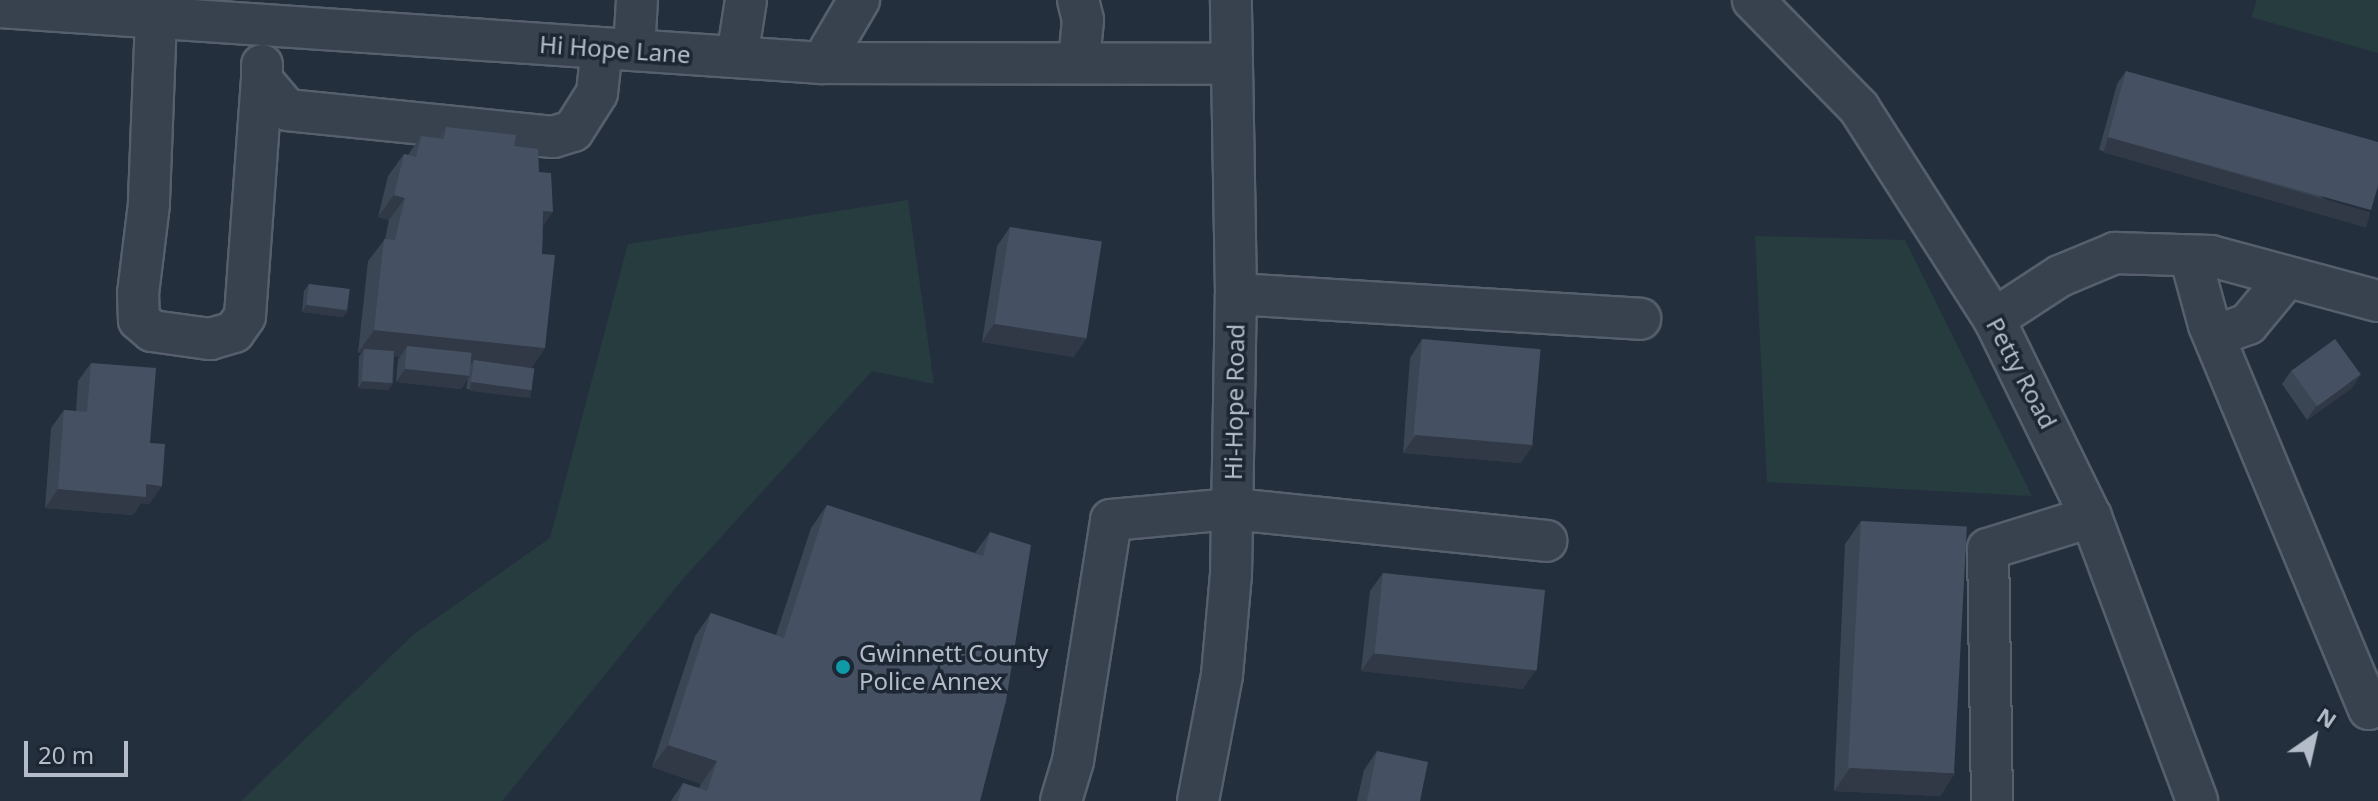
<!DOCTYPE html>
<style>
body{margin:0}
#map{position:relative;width:2378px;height:801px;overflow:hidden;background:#242f3e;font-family:"Noto Sans",sans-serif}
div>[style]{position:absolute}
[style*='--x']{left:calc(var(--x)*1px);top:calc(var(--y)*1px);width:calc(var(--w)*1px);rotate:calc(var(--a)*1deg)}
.green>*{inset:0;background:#263c3f}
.roads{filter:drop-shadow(2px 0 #565f6c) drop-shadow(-2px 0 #565f6c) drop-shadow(0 2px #565f6c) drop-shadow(0 -2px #565f6c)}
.minor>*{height:40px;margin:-20px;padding:0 20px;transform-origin:20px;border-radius:20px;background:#38414e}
.wall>*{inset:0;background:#3b4654}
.shaded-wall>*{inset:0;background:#303945;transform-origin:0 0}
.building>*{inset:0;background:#455162;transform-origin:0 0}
.dots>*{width:22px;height:22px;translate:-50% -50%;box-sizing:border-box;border:4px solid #1d2633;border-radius:50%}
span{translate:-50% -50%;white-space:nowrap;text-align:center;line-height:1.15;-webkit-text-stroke:7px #1d2633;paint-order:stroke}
.street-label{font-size:24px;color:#b4bcc9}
.poi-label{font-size:24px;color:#b4bcc9}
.left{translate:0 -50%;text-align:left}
.north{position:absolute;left:2274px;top:697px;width:80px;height:80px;-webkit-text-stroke:6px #1d2633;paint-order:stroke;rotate:34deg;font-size:22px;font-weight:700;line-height:32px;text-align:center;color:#b4bcc9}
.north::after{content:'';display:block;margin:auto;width:28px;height:36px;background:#b4bcc9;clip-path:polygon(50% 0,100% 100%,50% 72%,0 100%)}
.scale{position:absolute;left:24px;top:741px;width:104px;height:36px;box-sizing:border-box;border:4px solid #b4bcc9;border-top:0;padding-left:10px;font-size:24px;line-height:28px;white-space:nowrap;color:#b4bcc9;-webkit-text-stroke:6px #1d2633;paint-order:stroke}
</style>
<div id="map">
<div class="green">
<i style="clip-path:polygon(2257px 0,2378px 0,2378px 53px,2251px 17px)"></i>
<i style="clip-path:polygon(908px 200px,934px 384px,872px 371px,682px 580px,502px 801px,241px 801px,414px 634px,550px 538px,628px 244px)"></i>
<i style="clip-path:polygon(1755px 236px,1905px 240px,2032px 496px,1767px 482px)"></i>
</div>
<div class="roads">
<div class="minor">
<i style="--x:1078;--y:0;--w:21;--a:76"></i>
<i style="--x:1083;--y:20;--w:40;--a:95.7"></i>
<i style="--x:1753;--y:0;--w:151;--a:45.5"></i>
<i style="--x:1859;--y:108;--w:250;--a:57.4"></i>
<i style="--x:1994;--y:319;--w:220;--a:63.9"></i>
<i style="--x:2091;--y:517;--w:303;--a:69.5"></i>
<i style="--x:0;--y:7;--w:824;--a:3.9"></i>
<i style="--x:822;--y:63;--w:409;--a:0.1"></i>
<i style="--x:156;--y:18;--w:186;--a:92.2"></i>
<i style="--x:149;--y:204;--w:90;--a:97"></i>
<i style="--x:138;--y:293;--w:27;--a:88"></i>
<i style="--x:139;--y:320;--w:17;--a:40"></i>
<i style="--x:152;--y:331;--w:59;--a:7.9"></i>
<i style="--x:210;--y:339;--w:25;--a:-16"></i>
<i style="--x:234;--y:332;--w:19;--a:-55"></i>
<i style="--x:245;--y:316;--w:237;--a:-85.9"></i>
<i style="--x:634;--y:50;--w:50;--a:-86.6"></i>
<i style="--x:737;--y:57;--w:58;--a:-81"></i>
<i style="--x:822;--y:63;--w:73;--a:-59.6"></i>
<i style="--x:262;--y:65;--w:15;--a:90"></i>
<i style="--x:262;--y:80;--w:39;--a:50"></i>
<i style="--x:287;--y:110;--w:267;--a:5.8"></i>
<i style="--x:553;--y:137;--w:21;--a:-17"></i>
<i style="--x:573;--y:131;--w:45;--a:-57.7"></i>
<i style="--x:597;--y:93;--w:45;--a:-83.7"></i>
<i style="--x:2190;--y:256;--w:72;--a:74.6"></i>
<i style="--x:2209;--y:325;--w:416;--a:67.4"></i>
<i style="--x:1236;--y:294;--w:405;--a:3.5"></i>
<i style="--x:1994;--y:319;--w:79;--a:-33.1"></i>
<i style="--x:2060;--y:276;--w:60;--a:-22.7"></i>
<i style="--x:2115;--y:253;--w:96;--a:1.8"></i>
<i style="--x:2211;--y:256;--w:173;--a:15.1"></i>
<i style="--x:2215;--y:336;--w:35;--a:-20"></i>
<i style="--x:2248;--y:324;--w:61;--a:-50.3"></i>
<i style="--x:1061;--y:801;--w:42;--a:-73.3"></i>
<i style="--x:1073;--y:761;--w:244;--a:-81"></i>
<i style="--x:1111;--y:520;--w:122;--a:-5.2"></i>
<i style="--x:1233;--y:509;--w:315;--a:5.8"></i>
<i style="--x:1198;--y:801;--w:128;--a:-79.2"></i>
<i style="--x:1222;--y:675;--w:100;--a:-84.9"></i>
<i style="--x:1231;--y:575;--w:281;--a:-89"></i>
<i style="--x:1236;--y:294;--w:294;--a:-91"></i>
<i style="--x:1992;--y:801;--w:252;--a:-90.9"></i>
<i style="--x:1988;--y:549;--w:108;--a:-17.3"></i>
</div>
</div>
<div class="wall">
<i style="clip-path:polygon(2126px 71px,2362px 223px,2099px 150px,2117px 84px)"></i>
<i style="clip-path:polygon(446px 127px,514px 146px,543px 226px,542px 254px,545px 348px,532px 367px,532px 389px,527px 396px,466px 389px,468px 379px,461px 389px,396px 382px,398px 359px,400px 357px,394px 356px,393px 383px,388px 390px,358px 388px,359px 356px,362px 353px,358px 353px,368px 261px,385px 239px,389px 220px,378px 217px,388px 176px,404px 154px,408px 155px,421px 136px,438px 138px)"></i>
<i style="clip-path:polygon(1010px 227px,1074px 357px,982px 342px,997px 246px)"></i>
<i style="clip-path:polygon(309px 284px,348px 311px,343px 317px,302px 312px,304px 291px)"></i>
<i style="clip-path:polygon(1422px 339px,1521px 463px,1403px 453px,1410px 358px)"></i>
<i style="clip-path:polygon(91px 363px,150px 443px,162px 486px,149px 504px,141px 503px,133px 515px,45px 508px,51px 428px,64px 410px,76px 411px,78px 381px)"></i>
<i style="clip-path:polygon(2291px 371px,2352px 388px,2307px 420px,2282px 384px)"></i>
<i style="clip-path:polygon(827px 505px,975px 553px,990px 532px,980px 801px,671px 801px,683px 783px,699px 788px,701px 784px,652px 767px,695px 636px,711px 613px,776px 635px,811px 528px)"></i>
<i style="clip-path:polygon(1861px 521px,1955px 773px,1940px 796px,1834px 791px,1845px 544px)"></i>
<i style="clip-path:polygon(1383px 573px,1523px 689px,1361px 671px,1370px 591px)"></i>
<i style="clip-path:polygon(1377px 751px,1420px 801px,1357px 801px,1364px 770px)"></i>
</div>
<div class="shaded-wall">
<i style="left:2108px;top:137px;width:273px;height:16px;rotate:16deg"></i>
<i style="clip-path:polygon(394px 195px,405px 198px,389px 220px,378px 217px)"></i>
<i style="clip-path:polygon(543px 211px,553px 212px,537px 235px)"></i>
<i style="clip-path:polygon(306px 305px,348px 311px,343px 317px,302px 312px)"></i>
<i style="clip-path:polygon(994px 324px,1087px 338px,1074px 357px,982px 342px)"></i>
<i style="clip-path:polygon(374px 330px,545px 348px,530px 370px,474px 360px,471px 364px,407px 346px,400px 357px,364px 353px,364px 349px,362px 353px,358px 353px)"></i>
<i style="clip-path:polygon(405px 369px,470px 376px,461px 389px,396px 382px)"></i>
<i style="clip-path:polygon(2361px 375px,2352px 388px,2307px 420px,2316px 406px)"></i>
<i style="clip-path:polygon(363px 381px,393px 383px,388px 390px,358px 388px)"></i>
<i style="left:471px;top:382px;width:61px;height:9px;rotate:7deg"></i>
<i style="clip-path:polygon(1416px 435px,1534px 444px,1521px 463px,1403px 453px)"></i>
<i style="clip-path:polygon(146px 484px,162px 486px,149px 504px,141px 503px,133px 515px,45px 508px,58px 489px)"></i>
<i style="clip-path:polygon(1374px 653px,1536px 670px,1523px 689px,1361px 671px)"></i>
<i style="clip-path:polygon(668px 745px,717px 761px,701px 784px,652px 767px)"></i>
<i style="clip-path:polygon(1850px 768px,1955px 773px,1940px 796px,1834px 791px)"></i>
</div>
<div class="building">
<i style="clip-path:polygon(2126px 71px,2378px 142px,2378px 186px,2371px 210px,2108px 137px)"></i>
<i style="clip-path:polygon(446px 127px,516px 135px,514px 146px,538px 149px,539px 172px,551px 173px,553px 212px,543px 211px,542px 254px,555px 255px,545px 348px,374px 330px,384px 239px,395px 240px,405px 198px,394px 195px,404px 154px,416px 157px,421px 136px,444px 139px)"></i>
<i style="left:1010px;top:227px;width:93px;height:98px;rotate:9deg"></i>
<i style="left:309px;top:284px;width:41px;height:21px;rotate:7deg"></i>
<i style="left:1422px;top:339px;width:119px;height:96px;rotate:5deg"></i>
<i style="left:2335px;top:339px;width:44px;height:54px;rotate:54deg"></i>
<i style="left:407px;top:346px;width:65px;height:23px;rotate:6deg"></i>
<i style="left:364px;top:349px;width:30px;height:32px;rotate:4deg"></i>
<i style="left:474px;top:360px;width:61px;height:22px;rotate:8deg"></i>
<i style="clip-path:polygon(91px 363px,156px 368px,150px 443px,165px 444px,162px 486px,146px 484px,146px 497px,58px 489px,64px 410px,87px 412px)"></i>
<i style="clip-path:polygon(827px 505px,983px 556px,990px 532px,1031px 545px,1006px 701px,980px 801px,678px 801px,683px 783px,707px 791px,717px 761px,668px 745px,711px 613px,784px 638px)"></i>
<i style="left:1861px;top:521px;width:106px;height:247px;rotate:3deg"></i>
<i style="left:1383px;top:573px;width:163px;height:81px;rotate:6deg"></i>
<i style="clip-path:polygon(1377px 751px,1428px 762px,1420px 801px,1367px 801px)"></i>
</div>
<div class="dots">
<i style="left:843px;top:667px;background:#0f9aa8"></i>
</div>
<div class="street-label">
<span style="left:615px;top:49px;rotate:4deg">Hi Hope Lane</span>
<span style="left:2022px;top:373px;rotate:62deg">Petty Road</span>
<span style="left:1234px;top:402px;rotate:-89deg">Hi-Hope Road</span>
</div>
<div class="poi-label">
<span class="left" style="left:859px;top:667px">Gwinnett County<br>Police Annex</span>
</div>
<div class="north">N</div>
<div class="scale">20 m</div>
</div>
